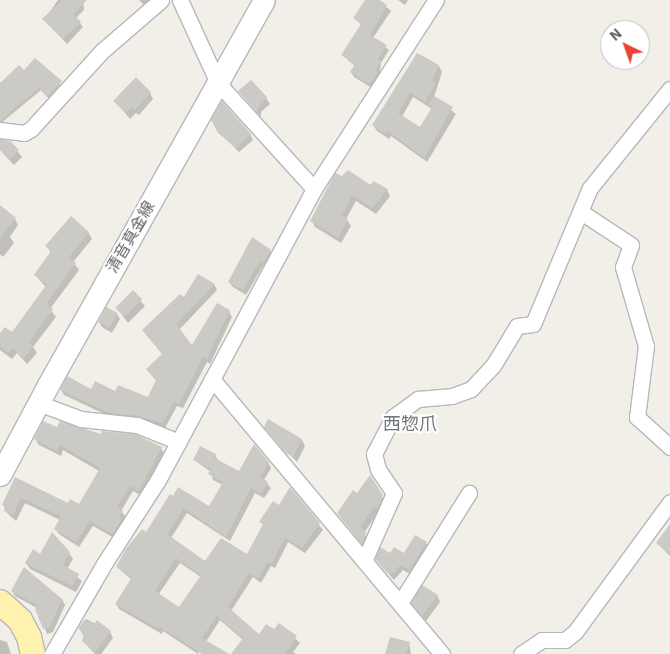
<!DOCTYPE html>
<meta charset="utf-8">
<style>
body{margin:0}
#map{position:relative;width:670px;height:654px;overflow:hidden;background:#f1efe8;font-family:"IBM Plex Sans","Noto Sans JP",sans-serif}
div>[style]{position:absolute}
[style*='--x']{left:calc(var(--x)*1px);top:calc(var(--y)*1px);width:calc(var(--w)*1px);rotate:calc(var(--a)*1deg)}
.shadow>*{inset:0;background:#0003}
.building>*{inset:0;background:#cccac5;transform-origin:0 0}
.roads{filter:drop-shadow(1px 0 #b5b8bc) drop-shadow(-1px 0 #b5b8bc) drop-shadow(0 1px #b5b8bc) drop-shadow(0 -1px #b5b8bc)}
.street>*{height:15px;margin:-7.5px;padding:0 7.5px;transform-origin:7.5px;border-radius:7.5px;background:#fff}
.secondary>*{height:21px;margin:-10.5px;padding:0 10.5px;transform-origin:10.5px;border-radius:10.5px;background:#fff}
.primary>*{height:24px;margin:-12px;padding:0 12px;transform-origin:12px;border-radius:12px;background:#fff2af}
span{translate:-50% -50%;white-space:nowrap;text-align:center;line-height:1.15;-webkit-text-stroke:4px #fff;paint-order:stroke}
.street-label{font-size:16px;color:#5f6368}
.neighbourhood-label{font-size:18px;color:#70757a}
.north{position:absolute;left:600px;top:20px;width:50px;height:50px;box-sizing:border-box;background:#fff;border:1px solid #bfc1c3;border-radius:50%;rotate:318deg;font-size:14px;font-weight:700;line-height:20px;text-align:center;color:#5f6368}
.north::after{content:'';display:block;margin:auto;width:18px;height:22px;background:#ea4335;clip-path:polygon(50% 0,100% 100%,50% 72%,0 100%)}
</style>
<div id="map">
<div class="shadow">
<i style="clip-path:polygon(58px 0,83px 0,84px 10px,76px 18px,83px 27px,67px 44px,44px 20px)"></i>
<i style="clip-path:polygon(139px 0,152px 0,145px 6px)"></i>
<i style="clip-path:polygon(366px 0,378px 0,391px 11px,373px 38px,389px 50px,381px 63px,379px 78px,372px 88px,354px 77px,351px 72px,355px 66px,342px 55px,361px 25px,355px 18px)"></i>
<i style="clip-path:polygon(398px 0,408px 0,405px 5px)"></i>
<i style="clip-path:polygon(evenodd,439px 66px,442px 72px,434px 97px,456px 114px,427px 162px,391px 136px,389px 139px,377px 131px,373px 125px,439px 66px,413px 97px,432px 109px,420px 129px,402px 117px,413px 97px)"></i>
<i style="clip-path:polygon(24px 72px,62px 85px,49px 99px,41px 90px,0 124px,0 85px)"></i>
<i style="clip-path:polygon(240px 92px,266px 98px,270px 104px,261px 112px,261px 117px)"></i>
<i style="clip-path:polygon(150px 93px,153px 99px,139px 115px,136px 113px,130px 119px,115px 101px)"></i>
<i style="clip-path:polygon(219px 132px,250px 134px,253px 140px,239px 152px)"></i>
<i style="clip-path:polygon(0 140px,10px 142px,22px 157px,14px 165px,0 150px)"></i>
<i style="clip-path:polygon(342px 178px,387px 190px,390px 196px,376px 214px,356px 201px,346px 219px,351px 226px,341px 243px,315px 227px,312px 221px)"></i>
<i style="clip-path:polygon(0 213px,15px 219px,18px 225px,10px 237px,14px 243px,3px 257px,0 254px)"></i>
<i style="clip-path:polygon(88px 232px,92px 239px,73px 262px,79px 270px,50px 309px,56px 317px,33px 347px,37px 353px,27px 364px,17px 353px,12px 359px,0 350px,0 335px,12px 334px,46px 287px,35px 275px,51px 253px,47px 246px)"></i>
<i style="clip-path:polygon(270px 251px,273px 256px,266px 268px,263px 266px,246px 295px,233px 287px,229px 282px)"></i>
<i style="clip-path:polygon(214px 284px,217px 290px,179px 330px,192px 347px,229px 311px,232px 317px,210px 364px,207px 362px,183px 408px,177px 406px,165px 428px,142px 421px,113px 418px,64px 395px,61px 390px,116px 393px,148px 399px,157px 382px,147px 369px,163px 355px,147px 335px,184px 299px)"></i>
<i style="clip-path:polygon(133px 292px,145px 306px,128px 323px,117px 308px)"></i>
<i style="clip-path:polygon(117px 314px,120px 319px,112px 333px,102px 327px,99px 322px)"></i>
<i style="clip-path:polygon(268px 420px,302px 440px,305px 446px,297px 462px,269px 433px)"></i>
<i style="clip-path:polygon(57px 429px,161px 448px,164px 454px,142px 496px,133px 491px,121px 511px,126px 517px,116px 539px,93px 526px,79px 547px,59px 534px,55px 529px,60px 520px,25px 503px,16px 521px,5px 511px,4px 505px,15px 479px,68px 505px,79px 506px,99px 471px,63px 450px,61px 456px,39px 445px,35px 439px)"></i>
<i style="clip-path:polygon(evenodd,215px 455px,218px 460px,239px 472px,268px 462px,271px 468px,264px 480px,271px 488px,264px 498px,255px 493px,230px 541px,187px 513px,171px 538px,206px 562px,248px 556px,264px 526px,261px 522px,280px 506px,290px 489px,323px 530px,305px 553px,288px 542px,275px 568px,271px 566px,261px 583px,253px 577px,231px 611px,259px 635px,275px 631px,280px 625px,300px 643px,293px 652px,296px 654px,232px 654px,243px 640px,220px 620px,198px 654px,163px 631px,162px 634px,119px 609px,116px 604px,132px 580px,117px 567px,146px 534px,170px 496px,209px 508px,223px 485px,213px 480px,211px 472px,194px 460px,215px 455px,180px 563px,201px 577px,180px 608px,158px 595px,180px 563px)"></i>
<i style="clip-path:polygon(370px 477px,385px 502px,364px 533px,369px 540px,365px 548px,338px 514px,358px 495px)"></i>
<i style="clip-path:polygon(670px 527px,670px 556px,657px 543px)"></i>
<i style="clip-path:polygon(426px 543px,430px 549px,413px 576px,403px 570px,394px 580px,378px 561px,390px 555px,404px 555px)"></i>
<i style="clip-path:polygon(69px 553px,73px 559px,67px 569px,82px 581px,76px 592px,30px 569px,26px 563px,41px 555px)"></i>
<i style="clip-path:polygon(12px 591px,62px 599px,65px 605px,53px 632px,47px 634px,37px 608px,15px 596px)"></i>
<i style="clip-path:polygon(437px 595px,440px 602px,426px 621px,416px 609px)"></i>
<i style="clip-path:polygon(86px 619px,110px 632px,113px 638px,101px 654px,95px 654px,83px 641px,84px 636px,79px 628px)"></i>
<i style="clip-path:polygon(0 640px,7px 642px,11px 654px,0 654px)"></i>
<i style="clip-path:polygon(409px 643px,411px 654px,387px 654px)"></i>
</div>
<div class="building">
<i style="clip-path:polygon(62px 0,87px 0,73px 14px,81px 22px,63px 39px,42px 19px)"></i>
<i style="clip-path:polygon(365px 0,380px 0,387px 5px,370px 35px,387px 45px,378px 59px,381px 61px,375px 71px,378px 73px,369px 84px,350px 72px,355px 64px,341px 55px,361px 24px,353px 18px)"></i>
<i style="clip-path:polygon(417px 53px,439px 65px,432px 80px,436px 83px,425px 102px,410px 92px,398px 113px,420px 127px,432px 107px,428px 105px,434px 96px,453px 107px,424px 158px,388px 131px,386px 134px,372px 125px)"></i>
<i style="clip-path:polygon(35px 58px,62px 81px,47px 97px,39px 88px,0 121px,0 83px,19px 65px,24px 70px)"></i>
<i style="clip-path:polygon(136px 77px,151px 92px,135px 110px,132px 107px,126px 113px,113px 101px)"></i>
<i style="clip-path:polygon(251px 80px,267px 97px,256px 111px,238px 91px)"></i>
<i style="clip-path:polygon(222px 101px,251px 134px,236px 148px,218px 133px,211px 120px)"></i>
<i style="clip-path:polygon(0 139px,10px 141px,19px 150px,9px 160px,0 149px)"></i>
<i style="clip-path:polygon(348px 170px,371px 185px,373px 181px,388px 189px,372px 208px,352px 195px,342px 215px,348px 219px,338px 238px,310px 221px,335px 173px,342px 176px)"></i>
<i style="clip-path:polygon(0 205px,16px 218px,0 238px)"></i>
<i style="clip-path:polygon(71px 216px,89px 232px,69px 257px,76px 263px,46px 304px,53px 309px,29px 342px,34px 346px,23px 359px,13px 348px,8px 353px,0 347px,0 333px,5px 327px,12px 332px,47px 284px,34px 275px,51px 251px,45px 246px)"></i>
<i style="clip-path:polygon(252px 237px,271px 250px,263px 263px,260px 261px,243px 290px,228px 282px)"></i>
<i style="clip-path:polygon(198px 274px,215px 284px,176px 324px,192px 345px,217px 303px,230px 310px,207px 359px,203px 357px,179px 404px,174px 401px,163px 423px,138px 416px,109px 413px,60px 390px,67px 376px,91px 389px,95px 381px,115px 391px,118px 385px,148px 397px,156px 380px,146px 369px,162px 354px,142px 330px,180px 294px,184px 297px)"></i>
<i style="left:133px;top:290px;width:13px;height:25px;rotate:45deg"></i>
<i style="left:106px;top:307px;width:13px;height:17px;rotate:27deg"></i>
<i style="clip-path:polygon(268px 419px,302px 439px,293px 457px,286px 453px,264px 427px)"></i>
<i style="clip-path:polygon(43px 421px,57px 427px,60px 421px,101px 434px,102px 431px,135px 434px,162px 447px,139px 491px,130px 486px,117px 507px,123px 511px,119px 517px,122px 519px,112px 534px,90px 521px,76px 542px,54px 529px,61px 516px,21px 498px,13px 515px,4px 511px,6px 506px,2px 505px,15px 477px,68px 503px,70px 499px,79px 504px,100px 468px,60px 445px,57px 451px,34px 439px)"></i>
<i style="clip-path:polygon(evenodd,254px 444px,269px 462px,260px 477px,268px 482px,261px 494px,251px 488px,226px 537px,184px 508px,167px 534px,205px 561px,221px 538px,247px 554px,263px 524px,259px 522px,273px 501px,279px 505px,290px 487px,320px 523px,302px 548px,285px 538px,272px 563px,268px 562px,258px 578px,249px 573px,228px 607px,259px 634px,266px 624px,274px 629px,279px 623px,297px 636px,285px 654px,231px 654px,243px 638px,217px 616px,202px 638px,229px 654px,202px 654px,160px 627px,159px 629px,115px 604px,132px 577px,116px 567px,125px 550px,142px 529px,146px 532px,170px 494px,173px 496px,178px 487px,209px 506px,223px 482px,208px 474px,211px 469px,193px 460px,200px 446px,216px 454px,214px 458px,239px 471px,254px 444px,176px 558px,201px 575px,179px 607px,155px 591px,176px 558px)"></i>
<i style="clip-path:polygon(370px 475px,383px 495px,377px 509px,374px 507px,361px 526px,366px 533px,362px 543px,337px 513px,353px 490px,357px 493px)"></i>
<i style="clip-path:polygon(670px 524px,670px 554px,656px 543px)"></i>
<i style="clip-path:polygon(52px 532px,70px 552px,63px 565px,79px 574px,72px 586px,25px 563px,33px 549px,40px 554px)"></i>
<i style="clip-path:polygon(415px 535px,427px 542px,409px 570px,400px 565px,395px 572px,387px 573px,375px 559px,380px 547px,390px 553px,394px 547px,404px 553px)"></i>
<i style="clip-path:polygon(24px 567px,62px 599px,50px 627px,43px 629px,35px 609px,37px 605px,11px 591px)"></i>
<i style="clip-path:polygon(422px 585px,438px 595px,422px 616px,411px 603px)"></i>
<i style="clip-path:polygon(84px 620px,94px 624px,97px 620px,111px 631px,95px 652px,82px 641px,84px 633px,78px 628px)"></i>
<i style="clip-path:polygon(390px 637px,410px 642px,406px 654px,385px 654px)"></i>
</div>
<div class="roads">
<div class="street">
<i style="--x:180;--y:0;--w:91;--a:65.4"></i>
<i style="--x:218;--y:83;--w:143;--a:47.8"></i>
<i style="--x:0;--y:130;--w:24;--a:7"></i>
<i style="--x:24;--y:133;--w:8;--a:-30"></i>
<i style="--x:31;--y:129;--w:105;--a:-47.7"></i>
<i style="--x:102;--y:51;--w:78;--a:-40.8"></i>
<i style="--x:581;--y:212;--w:60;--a:33.4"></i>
<i style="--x:631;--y:245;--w:23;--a:110"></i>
<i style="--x:623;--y:267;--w:82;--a:73.8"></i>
<i style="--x:646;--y:346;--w:72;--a:97.2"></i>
<i style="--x:637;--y:417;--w:45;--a:42.3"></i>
<i style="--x:212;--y:379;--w:359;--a:50.1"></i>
<i style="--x:38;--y:403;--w:46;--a:20.4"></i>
<i style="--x:81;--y:419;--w:56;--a:6.1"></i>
<i style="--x:137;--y:425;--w:45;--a:22"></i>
<i style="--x:364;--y:561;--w:74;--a:-66.2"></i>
<i style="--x:394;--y:493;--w:29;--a:-124"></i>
<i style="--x:378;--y:469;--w:16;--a:-105"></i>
<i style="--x:374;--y:454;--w:42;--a:-62.8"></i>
<i style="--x:393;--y:417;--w:31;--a:-36"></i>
<i style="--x:418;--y:399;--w:34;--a:-5"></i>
<i style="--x:452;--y:396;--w:20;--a:-20"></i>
<i style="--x:471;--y:389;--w:34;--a:-47"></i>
<i style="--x:494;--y:364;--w:44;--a:-58.8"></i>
<i style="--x:517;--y:326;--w:16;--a:-7"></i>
<i style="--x:533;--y:324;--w:147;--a:-67.3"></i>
<i style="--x:590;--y:188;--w:127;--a:-51.1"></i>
<i style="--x:400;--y:603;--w:130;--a:-57.9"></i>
<i style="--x:52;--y:654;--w:104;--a:-60"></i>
<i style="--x:104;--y:564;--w:100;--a:-57.3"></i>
<i style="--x:158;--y:480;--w:330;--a:-61.8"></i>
<i style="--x:314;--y:189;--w:225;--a:-57.2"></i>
<i style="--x:521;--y:654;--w:25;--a:-34"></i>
<i style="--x:542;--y:640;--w:23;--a:0"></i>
<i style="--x:565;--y:640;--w:13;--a:-39"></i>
<i style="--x:575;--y:632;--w:161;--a:-53.8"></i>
</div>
<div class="secondary">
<i style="--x:0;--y:475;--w:102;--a:-61.9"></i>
<i style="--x:48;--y:385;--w:441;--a:-60.7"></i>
</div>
<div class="primary">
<i style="--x:0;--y:602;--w:27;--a:42"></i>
<i style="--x:20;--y:620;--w:19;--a:62"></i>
<i style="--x:29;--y:637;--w:17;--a:77"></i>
</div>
</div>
<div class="street-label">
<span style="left:130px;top:237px;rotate:-60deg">清音真金線</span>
</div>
<div class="neighbourhood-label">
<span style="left:410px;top:424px">西惣爪</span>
</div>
<div class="north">N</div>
</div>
